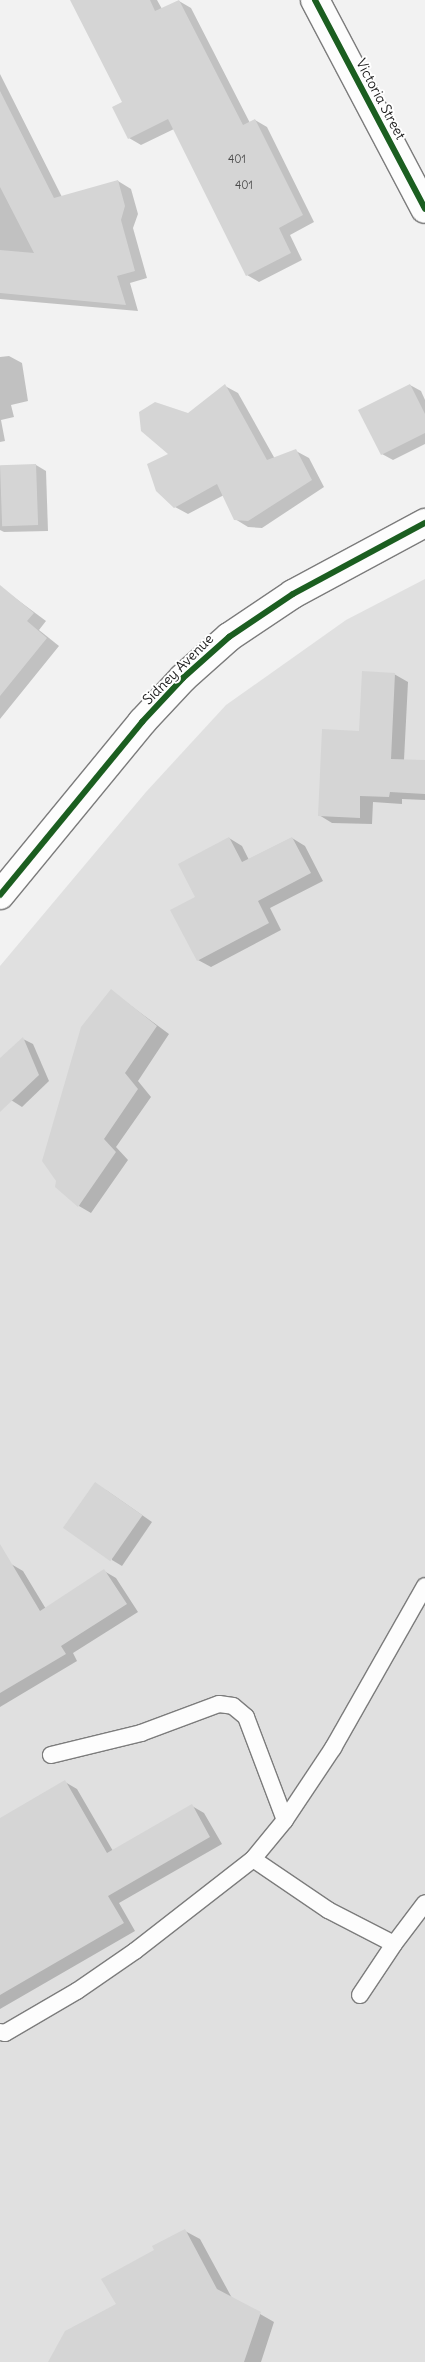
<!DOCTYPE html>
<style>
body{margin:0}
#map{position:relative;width:425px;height:2362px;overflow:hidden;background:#f2f2f2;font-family:Delius,sans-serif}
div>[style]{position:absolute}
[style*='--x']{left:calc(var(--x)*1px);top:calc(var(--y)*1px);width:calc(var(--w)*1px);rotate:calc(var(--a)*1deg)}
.green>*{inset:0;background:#e0e0e0}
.shadow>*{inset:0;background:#0003}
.building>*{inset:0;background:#d5d5d5;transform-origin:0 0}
.roads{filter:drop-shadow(1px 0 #7c7c7c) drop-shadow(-1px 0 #7c7c7c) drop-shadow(0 1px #7c7c7c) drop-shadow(0 -1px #7c7c7c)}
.lane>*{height:16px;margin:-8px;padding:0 8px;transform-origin:8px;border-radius:8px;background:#fdfdfd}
.street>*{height:28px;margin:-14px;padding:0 14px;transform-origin:14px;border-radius:14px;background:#fdfdfd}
.cycleway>*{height:6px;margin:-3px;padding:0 3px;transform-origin:3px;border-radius:3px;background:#1b5e20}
span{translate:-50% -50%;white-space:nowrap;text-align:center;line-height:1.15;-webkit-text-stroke:4px #fff;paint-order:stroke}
.number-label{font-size:11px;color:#4a4a4a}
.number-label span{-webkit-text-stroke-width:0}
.street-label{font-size:14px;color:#1c1c1c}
</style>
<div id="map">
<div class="green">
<i style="clip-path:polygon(425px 579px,425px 2362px,0 2362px,0 966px,146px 792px,226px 705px,346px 620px)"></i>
</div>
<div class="shadow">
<i style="clip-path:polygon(71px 0,157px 0,162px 9px,179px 1px,191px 8px,250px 123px,255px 120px,267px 127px,314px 222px,290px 235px,302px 260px,259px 282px,247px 275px,174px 129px,141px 145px,129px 138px,123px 102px)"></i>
<i style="clip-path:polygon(0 74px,62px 197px,118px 181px,131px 189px,138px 214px,133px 228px,147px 278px,130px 283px,138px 311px,0 299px)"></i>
<i style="clip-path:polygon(9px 356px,22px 363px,28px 401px,11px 405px,14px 417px,1px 420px,5px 441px,0 442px,0 357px)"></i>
<i style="clip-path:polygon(410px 385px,421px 391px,425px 400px,425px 444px,393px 460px,382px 454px)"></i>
<i style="clip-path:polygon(225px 386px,238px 393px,275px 459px,296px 451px,309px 458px,324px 487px,262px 528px,248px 527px,235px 519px,224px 495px,188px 514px,175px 507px,171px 454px,189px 415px)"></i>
<i style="clip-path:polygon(36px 465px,46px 471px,48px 531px,4px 532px,0 530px,0 466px)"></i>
<i style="clip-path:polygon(3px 589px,46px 621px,39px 630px,59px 646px,0 719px,0 593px)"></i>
<i style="clip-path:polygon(394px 674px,408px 682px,404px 760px,425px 761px,425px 800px,402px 799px,402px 804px,373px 802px,372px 824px,332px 823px,319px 815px)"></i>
<i style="clip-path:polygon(229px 838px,242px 846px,249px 860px,292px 838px,305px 846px,323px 881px,270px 908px,281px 930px,211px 967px,198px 960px,197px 897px)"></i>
<i style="clip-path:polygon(111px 991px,169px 1034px,138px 1081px,151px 1097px,116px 1147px,128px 1160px,91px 1213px,79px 1206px)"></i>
<i style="clip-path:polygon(23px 1039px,33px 1044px,49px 1081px,22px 1107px,0 1093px,0 1059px)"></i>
<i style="clip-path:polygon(106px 1490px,152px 1522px,122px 1566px,112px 1560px)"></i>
<i style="clip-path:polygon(11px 1564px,23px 1571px,46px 1609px,104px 1571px,116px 1578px,138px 1612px,73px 1653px,77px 1661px,0 1707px,0 1570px)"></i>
<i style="clip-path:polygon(65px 1782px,77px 1789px,113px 1851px,192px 1806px,204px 1813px,222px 1844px,119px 1903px,135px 1931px,0 2009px,0 1819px)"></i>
<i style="clip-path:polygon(185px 2231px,200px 2239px,232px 2298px,274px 2322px,261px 2362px,50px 2362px,117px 2304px,156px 2251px)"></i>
</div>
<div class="building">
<i style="clip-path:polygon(70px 0,150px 0,155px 11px,179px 0,243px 125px,255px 119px,303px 215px,279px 228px,291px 253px,246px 276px,168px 119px,128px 139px,112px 107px,122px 102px)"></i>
<i style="clip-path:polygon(0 91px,54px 198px,118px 180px,125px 206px,121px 220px,135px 271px,117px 276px,126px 305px,0 293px,0 250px,34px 253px,0 187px)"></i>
<i style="clip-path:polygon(225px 384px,267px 460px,296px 449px,312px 480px,248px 521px,234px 520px,217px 484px,174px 508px,156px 491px,147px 464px,168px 454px,141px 431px,139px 412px,155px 402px,188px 413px)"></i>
<i style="clip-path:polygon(410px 384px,425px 414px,425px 433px,381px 455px,358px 410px)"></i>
<i style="left:36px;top:464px;width:61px;height:36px;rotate:88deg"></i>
<i style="clip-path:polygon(0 585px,34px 613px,27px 621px,47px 638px,0 696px)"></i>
<i style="clip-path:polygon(362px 671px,395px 673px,391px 759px,425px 760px,425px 794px,390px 792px,389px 797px,360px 796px,360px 818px,318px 816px,322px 729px,359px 731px)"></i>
<i style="clip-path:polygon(229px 837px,242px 862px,292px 837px,311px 873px,258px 901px,269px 923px,197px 961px,170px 910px,195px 897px,178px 864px)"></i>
<i style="clip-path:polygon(111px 989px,157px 1026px,125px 1073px,138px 1089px,104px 1139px,116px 1152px,78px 1207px,55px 1187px,56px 1181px,42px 1161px,81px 1027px)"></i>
<i style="clip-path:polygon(23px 1037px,39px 1075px,0 1112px,0 1058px)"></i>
<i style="left:95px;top:1482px;width:58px;height:56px;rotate:35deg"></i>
<i style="clip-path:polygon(0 1544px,40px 1611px,104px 1569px,127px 1604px,61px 1646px,66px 1654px,0 1693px)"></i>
<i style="clip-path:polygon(65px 1780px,107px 1853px,192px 1804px,210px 1837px,108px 1896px,124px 1923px,0 1995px,0 1818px)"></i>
<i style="clip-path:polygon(185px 2229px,217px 2289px,261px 2312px,244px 2362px,48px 2362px,65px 2331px,116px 2304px,101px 2279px,154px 2250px,152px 2246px)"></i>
</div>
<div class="roads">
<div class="lane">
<i style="--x:51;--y:1755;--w:93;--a:-13.7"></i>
<i style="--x:141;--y:1733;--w:83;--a:-20.4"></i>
<i style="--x:219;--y:1704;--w:14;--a:8"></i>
<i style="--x:233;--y:1706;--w:17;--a:40"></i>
<i style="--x:246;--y:1717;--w:110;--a:69.3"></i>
<i style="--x:253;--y:1859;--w:91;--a:34.2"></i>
<i style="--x:328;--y:1910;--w:74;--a:27.3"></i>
<i style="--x:394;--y:1944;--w:51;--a:-52.9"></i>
<i style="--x:360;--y:1995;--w:61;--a:-56.3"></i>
<i style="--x:0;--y:2032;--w:5;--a:11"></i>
<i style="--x:5;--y:2033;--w:83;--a:-30.3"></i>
<i style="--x:77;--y:1991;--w:70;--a:-34.6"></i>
<i style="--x:135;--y:1951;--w:150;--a:-37.9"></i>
<i style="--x:253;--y:1859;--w:50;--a:-50.6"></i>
<i style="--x:285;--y:1820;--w:87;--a:-56.3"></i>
<i style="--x:333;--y:1748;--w:186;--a:-60.4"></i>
</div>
<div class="street">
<i style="--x:315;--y:0;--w:236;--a:62.2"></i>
<i style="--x:0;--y:895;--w:224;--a:-50.6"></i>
<i style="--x:142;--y:722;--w:60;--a:-47"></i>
<i style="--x:183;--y:678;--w:62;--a:-41.7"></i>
<i style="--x:229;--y:637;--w:77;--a:-33.9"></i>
<i style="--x:293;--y:594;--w:150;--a:-28.3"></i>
</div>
</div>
<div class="cycleway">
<i style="--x:315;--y:0;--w:236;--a:62.2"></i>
<i style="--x:0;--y:895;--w:224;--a:-50.6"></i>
<i style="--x:142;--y:722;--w:60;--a:-47"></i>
<i style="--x:183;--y:678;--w:62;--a:-41.7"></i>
<i style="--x:229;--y:637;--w:77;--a:-33.9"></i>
<i style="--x:293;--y:594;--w:150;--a:-28.3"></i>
</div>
<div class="number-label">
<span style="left:237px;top:159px">401</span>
<span style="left:244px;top:185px">401</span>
</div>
<div class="street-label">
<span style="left:381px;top:99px;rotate:62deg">Victoria Street</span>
<span style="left:178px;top:669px;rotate:-45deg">Sidney Avenue</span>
</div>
</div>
